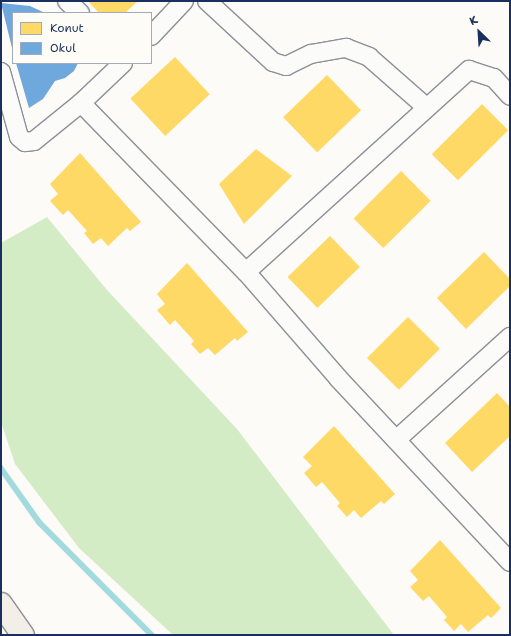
<!DOCTYPE html>
<style>
body{margin:0}
#map{position:relative;width:511px;height:636px;overflow:hidden;background:#fcfbf8;font-family:"Shantell Sans",sans-serif}
div>[style]{position:absolute}
[style*='--x']{left:calc(var(--x)*1px);top:calc(var(--y)*1px);width:calc(var(--w)*1px);rotate:calc(var(--a)*1deg)}
.green>*{inset:0;background:#d4ecc6}
.homes>*{inset:0;background:#ffd966;transform-origin:0 0}
.schools>*{inset:0;background:#6fa8dc}
.stream>*{height:5.5px;margin:-2.75px;padding:0 2.75px;transform-origin:2.75px;border-radius:2.75px;background:#a2dadd}
.roads{filter:drop-shadow(1px 0 #8c9097) drop-shadow(-1px 0 #8c9097) drop-shadow(0 1px #8c9097) drop-shadow(0 -1px #8c9097)}
.minor>*{height:18px;margin:-9px;padding:0 9px;transform-origin:9px;border-radius:9px;background:#fbfbf9}
.trunk>*{height:22px;margin:-11px;padding:0 11px;transform-origin:11px;border-radius:11px;background:#f3eee8}
span{translate:-50% -50%;white-space:nowrap;text-align:center;line-height:1.15;-webkit-text-stroke:4px #fdfcf7;paint-order:stroke}
.frame{position:absolute;inset:0;border:2px solid #1b2f5e;pointer-events:none}
.legend{position:absolute;left:12px;top:12px;width:140px;height:52px;box-sizing:border-box;background:#fdfcf7;border:1px solid #a3aaba;margin:0;padding:5px 7px;list-style:none;font-size:12px;color:#1b2f5e}
.legend li{display:flex;align-items:center;gap:8px;height:20px}
.legend b{width:20px;border:1px solid #a3aaba}
.north{position:absolute;left:459px;top:12px;width:40px;height:40px;-webkit-text-stroke:3px #fdfcf7;paint-order:stroke;rotate:335deg;font-size:11px;font-weight:700;line-height:16px;text-align:center;color:#1b2f5e}
.north::after{content:'';display:block;margin:auto;width:14px;height:18px;background:#1b2f5e;clip-path:polygon(50% 0,100% 100%,50% 72%,0 100%)}
</style>
<div id="map">
<div class="green">
<i style="clip-path:polygon(47px 217px,107px 290px,237px 429px,394px 635px,173px 635px,79px 548px,15px 464px,1px 422px,1px 243px)"></i>
</div>
<div class="homes">
<i style="clip-path:polygon(88px 1px,138px 1px,125px 13px,99px 13px)"></i>
<i style="left:175px;top:57px;width:51px;height:61px;rotate:47deg"></i>
<i style="left:327px;top:75px;width:49px;height:61px;rotate:46deg"></i>
<i style="left:482px;top:104px;width:37px;height:71px;rotate:45deg"></i>
<i style="clip-path:polygon(256px 149px,292px 176px,244px 224px,219px 184px)"></i>
<i style="clip-path:polygon(80px 153px,141px 222px,130px 231px,127px 228px,108px 246px,101px 238px,93px 244px,84px 233px,87px 231px,68px 210px,63px 215px,50px 201px,58px 194px,50px 184px)"></i>
<i style="left:401px;top:171px;width:42px;height:67px;rotate:45deg"></i>
<i style="left:330px;top:236px;width:43px;height:59px;rotate:46deg"></i>
<i style="clip-path:polygon(484px 252px,510px 279px,510px 286px,466px 329px,437px 298px)"></i>
<i style="clip-path:polygon(187px 263px,248px 332px,237px 341px,235px 338px,215px 355px,208px 348px,200px 354px,191px 344px,194px 341px,175px 320px,170px 325px,157px 310px,165px 304px,157px 294px)"></i>
<i style="left:408px;top:317px;width:45px;height:58px;rotate:45deg"></i>
<i style="clip-path:polygon(497px 393px,510px 407px,510px 436px,472px 472px,445px 443px)"></i>
<i style="clip-path:polygon(334px 426px,395px 494px,384px 504px,381px 501px,361px 518px,354px 510px,347px 517px,337px 506px,340px 503px,322px 482px,316px 487px,304px 473px,312px 466px,303px 457px)"></i>
<i style="clip-path:polygon(440px 540px,501px 608px,491px 618px,488px 615px,468px 632px,461px 624px,454px 631px,444px 620px,447px 617px,429px 596px,423px 601px,410px 587px,418px 580px,410px 571px)"></i>
</div>
<div class="schools">
<i style="clip-path:polygon(1px 3px,30px 6px,45px 13px,13px 13px,13px 52px)"></i>
<i style="clip-path:polygon(16px 63px,78px 63px,74px 71px,65px 78px,55px 81px,43px 99px,29px 108px)"></i>
</div>
<div class="stream">
<i style="--x:1;--y:468;--w:67;--a:54.7"></i>
<i style="--x:40;--y:523;--w:158;--a:45"></i>
</div>
<div class="roads">
<div class="minor">
<i style="--x:67;--y:1;--w:18;--a:43"></i>
<i style="--x:207;--y:1;--w:90;--a:42.7"></i>
<i style="--x:273;--y:62;--w:14;--a:17"></i>
<i style="--x:286;--y:66;--w:28;--a:-26"></i>
<i style="--x:311;--y:54;--w:36;--a:-10"></i>
<i style="--x:346;--y:48;--w:25;--a:21"></i>
<i style="--x:369;--y:57;--w:77;--a:41.3"></i>
<i style="--x:151;--y:36;--w:48;--a:-46.7"></i>
<i style="--x:1;--y:72;--w:67;--a:74.5"></i>
<i style="--x:19;--y:137;--w:8;--a:40"></i>
<i style="--x:25;--y:142;--w:9;--a:-6"></i>
<i style="--x:34;--y:141;--w:60;--a:-39"></i>
<i style="--x:81;--y:103;--w:58;--a:-43.6"></i>
<i style="--x:81;--y:103;--w:236;--a:45.7"></i>
<i style="--x:246;--y:272;--w:140;--a:49"></i>
<i style="--x:338;--y:378;--w:252;--a:46.9"></i>
<i style="--x:246;--y:272;--w:301;--a:-42.2"></i>
<i style="--x:469;--y:70;--w:26;--a:18"></i>
<i style="--x:494;--y:78;--w:24;--a:48"></i>
<i style="--x:396;--y:440;--w:154;--a:-42.1"></i>
</div>
<div class="trunk">
<i style="--x:1;--y:604;--w:38;--a:55"></i>
</div>
</div>
<div class="frame"></div>
<ul class="legend">
<li><b style="height:11px;background:#ffd966"></b>Konut</li>
<li><b style="height:11px;background:#6fa8dc"></b>Okul</li>
</ul>
<div class="north">K</div>
</div>
